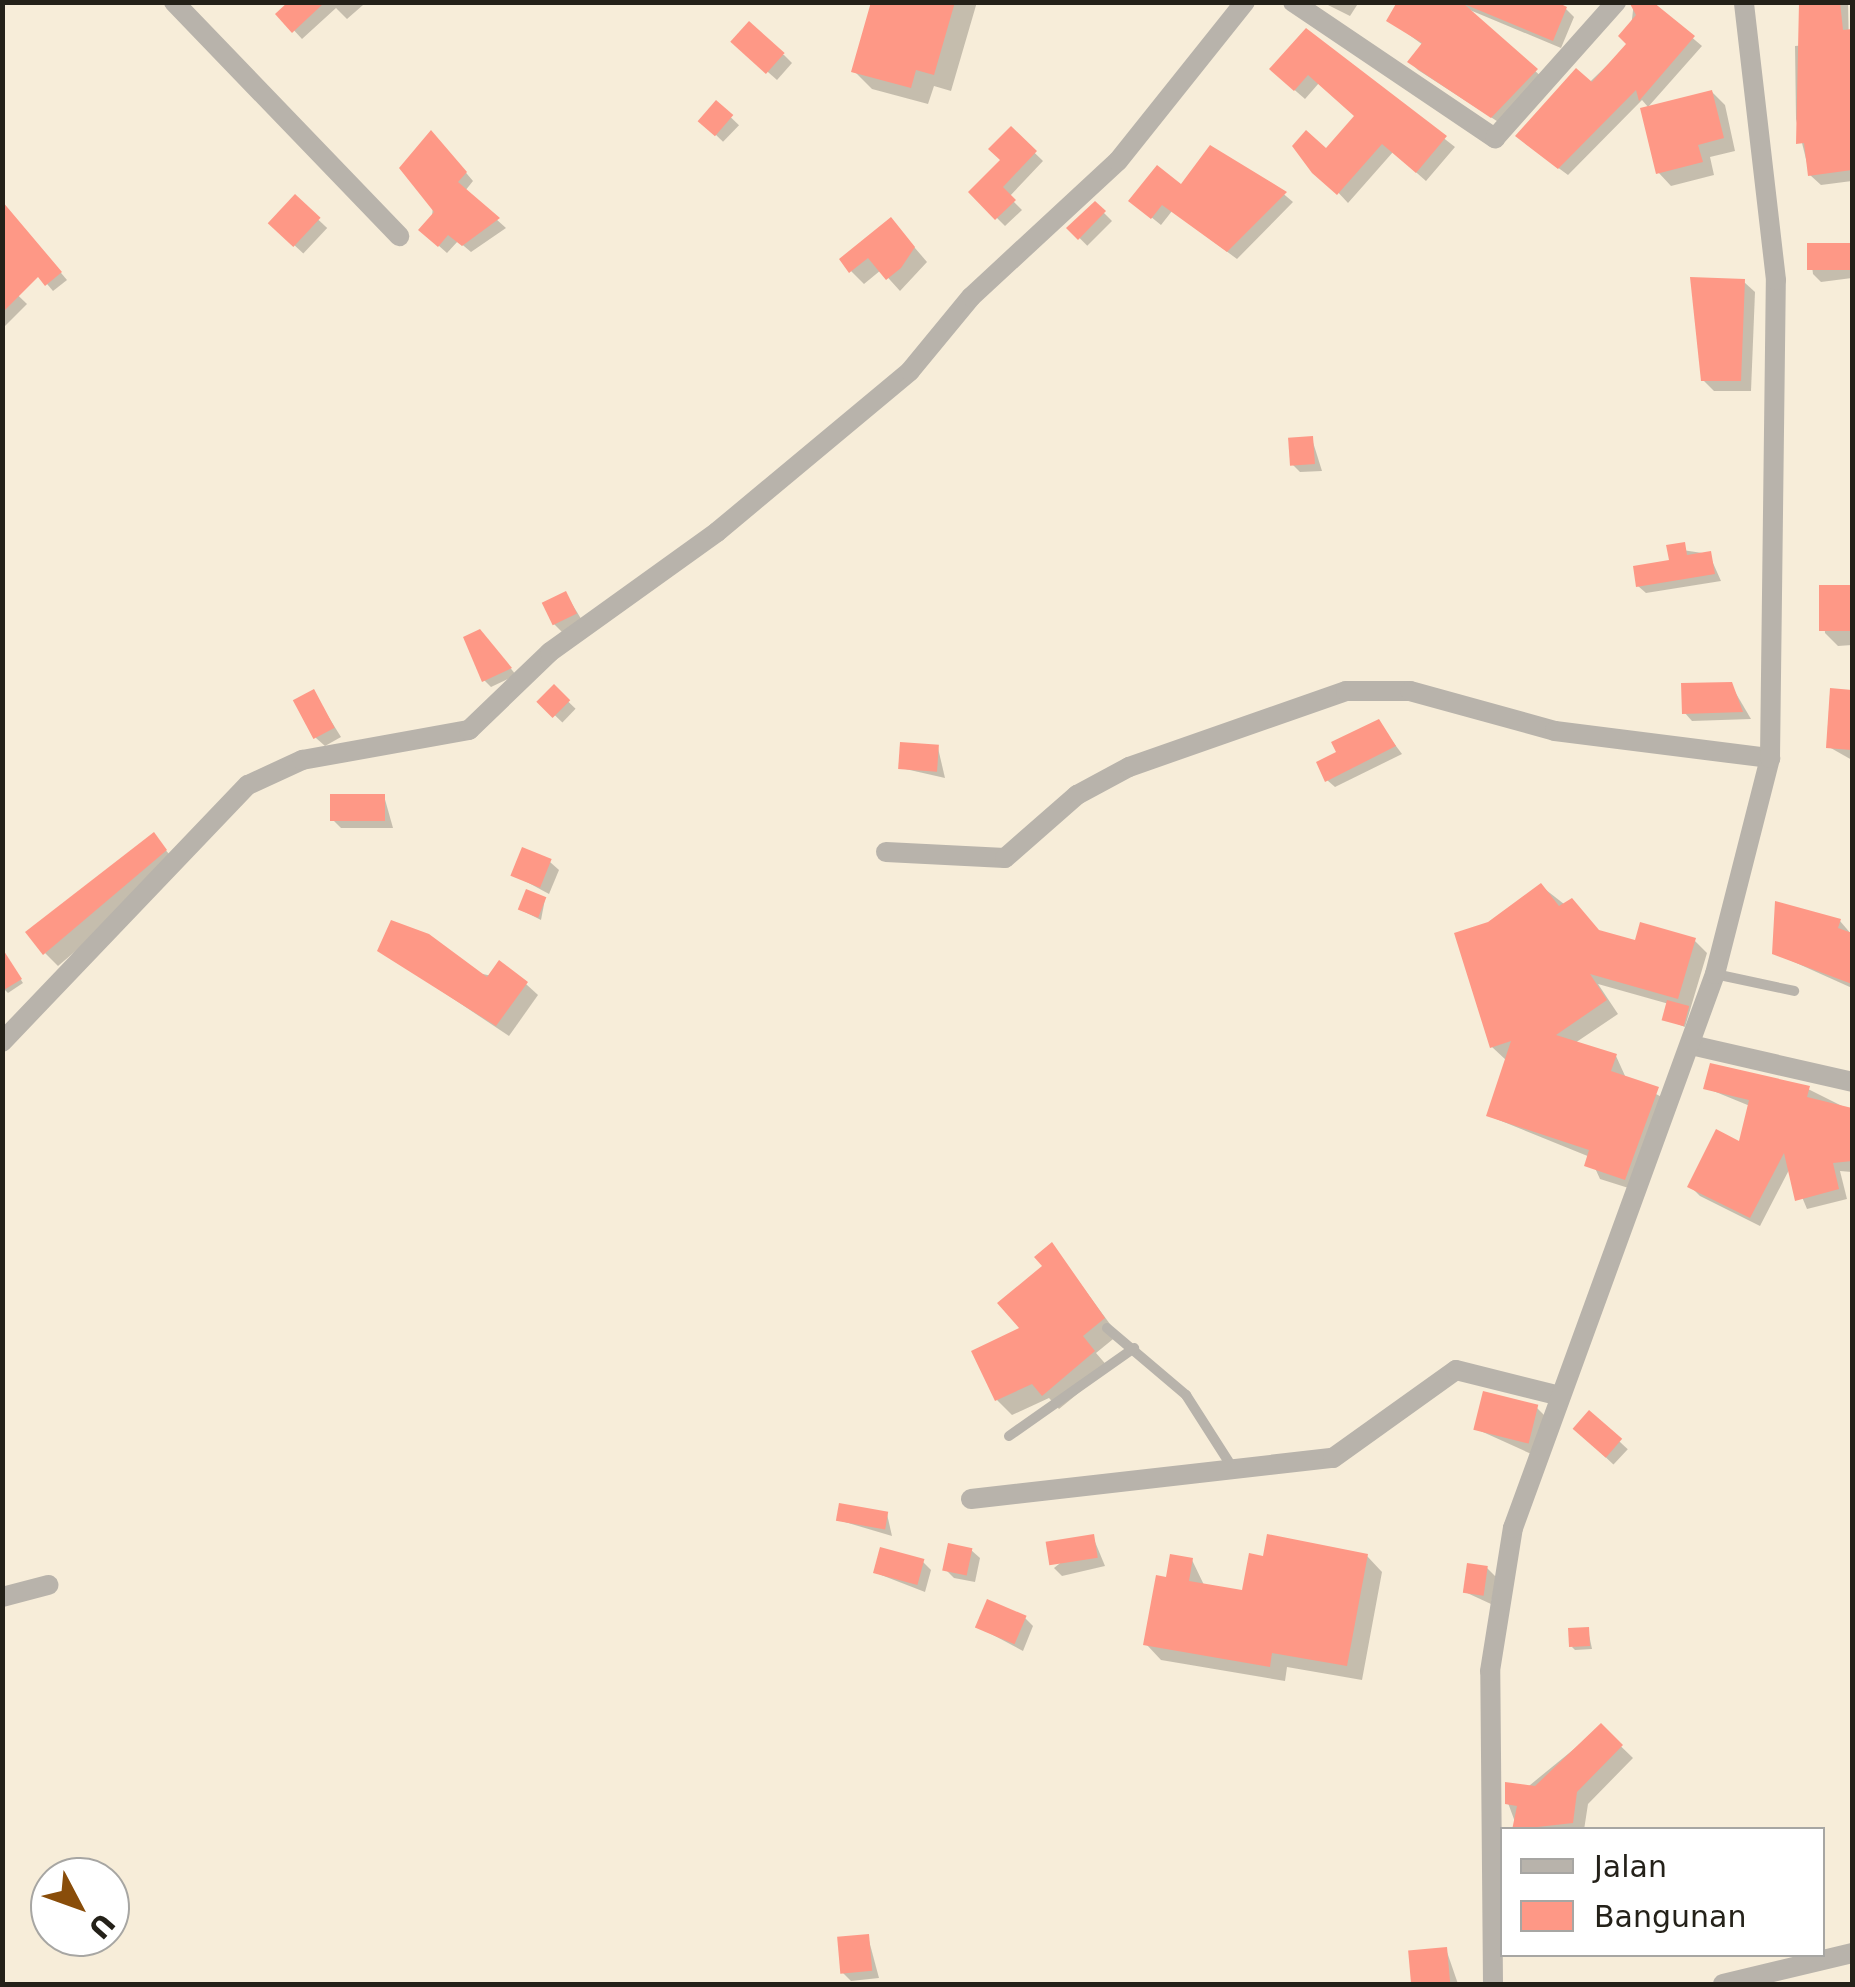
<!DOCTYPE html>
<style>
body{margin:0}
#map{position:relative;width:1855px;height:1987px;overflow:hidden;background:#f7edd9;font-family:"DejaVu Sans",sans-serif}
div>[style]{position:absolute}
[style*='--x']{left:calc(var(--x)*1px);top:calc(var(--y)*1px);width:calc(var(--w)*1px);rotate:calc(var(--a)*1deg)}
.shadow>*{inset:0;background:#0003;transform-origin:0 0}
.building>*{inset:0;background:#fe9886;transform-origin:0 0}
.lane>*{height:10px;margin:-5px;padding:0 5px;transform-origin:5px;border-radius:5px;background:#b8b3ab}
.street>*{height:20px;margin:-10px;padding:0 10px;transform-origin:10px;border-radius:10px;background:#b8b3ab}
span{translate:-50% -50%;white-space:nowrap;text-align:center;line-height:1.15;-webkit-text-stroke:8px #fff;paint-order:stroke}
.frame{position:absolute;inset:0;border:5px solid #242119;pointer-events:none}
.legend{position:absolute;left:1500px;top:1827px;width:325px;height:130px;box-sizing:border-box;background:#fff;border:2px solid #a7a6a3;margin:0;padding:12px 18px;list-style:none;font-size:30px;color:#242119}
.legend li{display:flex;align-items:center;gap:20px;height:50px}
.legend b{width:50px;border:2px solid #a7a6a3}
.north{position:absolute;left:30px;top:1857px;width:100px;height:100px;box-sizing:border-box;background:#fff;border:2px solid #a7a6a3;border-radius:50%;rotate:131deg;font-size:28px;font-weight:700;line-height:40px;text-align:center;color:#242119}
.north::after{content:'';display:block;margin:auto;width:35px;height:45px;background:#894d0a;clip-path:polygon(50% 0,100% 100%,50% 72%,0 100%)}
</style>
<div id="map">
<div class="shadow">
<i style="clip-path:polygon(291px 2px,360px 2px,363px 5px,347px 19px,336px 8px,302px 39px,279px 14px)"></i>
<i style="clip-path:polygon(874px 2px,977px 2px,951px 91px,934px 86px,928px 104px,872px 89px,854px 71px)"></i>
<i style="clip-path:polygon(1322px 2px,1359px 2px,1350px 16px)"></i>
<i style="clip-path:polygon(1443px 2px,1566px 9px,1574px 17px,1561px 48px,1465px 8px,1544px 79px,1503px 125px,1418px 70px,1410px 62px,1423px 45px,1389px 20px)"></i>
<i style="clip-path:polygon(1634px 2px,1650px 2px,1702px 46px,1648px 107px,1642px 100px,1568px 175px,1526px 144px,1629px 44px)"></i>
<i style="clip-path:polygon(1801px 2px,1848px 2px,1852px 181px,1821px 185px,1810px 175px,1796px 119px,1795px 46px,1807px 45px)"></i>
<i style="clip-path:polygon(1307px 31px,1455px 147px,1426px 181px,1393px 152px,1348px 203px,1295px 146px,1326px 152px,1357px 116px,1319px 83px,1305px 99px,1282px 79px)"></i>
<i style="clip-path:polygon(743px 50px,784px 55px,792px 63px,777px 80px)"></i>
<i style="clip-path:polygon(1712px 92px,1725px 105px,1735px 151px,1710px 157px,1714px 175px,1671px 186px,1658px 172px)"></i>
<i style="left:716px;top:103px;width:32px;height:23px;rotate:44deg"></i>
<i style="clip-path:polygon(1011px 130px,1043px 161px,1009px 197px,1022px 210px,1005px 226px,971px 192px,1003px 161px)"></i>
<i style="clip-path:polygon(439px 141px,473px 181px,465px 191px,506px 228px,471px 252px,458px 241px,447px 253px,430px 238px)"></i>
<i style="clip-path:polygon(1267px 180px,1293px 202px,1237px 259px,1172px 211px,1161px 225px,1140px 208px,1182px 188px)"></i>
<i style="left:295px;top:198px;width:44px;height:35px;rotate:43deg"></i>
<i style="clip-path:polygon(2px 203px,67px 280px,53px 291px,2px 231px)"></i>
<i style="left:1095px;top:204px;width:24px;height:35px;rotate:45deg"></i>
<i style="clip-path:polygon(891px 220px,927px 262px,900px 291px,881px 270px,864px 284px,851px 271px)"></i>
<i style="clip-path:polygon(1852px 245px,1852px 278px,1821px 282px,1813px 274px,1810px 251px)"></i>
<i style="clip-path:polygon(2px 280px,27px 304px,2px 329px)"></i>
<i style="clip-path:polygon(1744px 282px,1755px 292px,1751px 391px,1714px 391px,1703px 380px)"></i>
<i style="clip-path:polygon(1312px 439px,1322px 471px,1300px 472px,1292px 464px)"></i>
<i style="clip-path:polygon(1669px 548px,1709px 554px,1721px 581px,1646px 593px,1638px 586px,1671px 562px)"></i>
<i style="clip-path:polygon(1852px 587px,1852px 645px,1838px 646px,1825px 633px,1822px 590px)"></i>
<i style="clip-path:polygon(566px 594px,583px 622px,562px 632px,554px 624px)"></i>
<i style="clip-path:polygon(487px 639px,516px 675px,491px 687px,484px 680px)"></i>
<i style="clip-path:polygon(1731px 685px,1751px 719px,1692px 721px,1684px 712px)"></i>
<i style="left:554px;top:688px;width:30px;height:19px;rotate:44deg"></i>
<i style="clip-path:polygon(1832px 691px,1852px 693px,1852px 760px,1829px 747px)"></i>
<i style="clip-path:polygon(313px 692px,341px 737px,325px 746px,316px 738px)"></i>
<i style="clip-path:polygon(1378px 722px,1402px 754px,1335px 787px,1327px 780px,1339px 753px)"></i>
<i style="clip-path:polygon(938px 748px,945px 778px,901px 768px)"></i>
<i style="clip-path:polygon(384px 796px,393px 828px,341px 828px,333px 820px)"></i>
<i style="clip-path:polygon(153px 836px,178px 864px,58px 966px,45px 953px)"></i>
<i style="clip-path:polygon(550px 862px,559px 870px,549px 894px,514px 875px)"></i>
<i style="clip-path:polygon(1541px 886px,1601px 933px,1637px 943px,1694px 940px,1707px 953px,1685px 1027px,1665px 1019px,1669px 1004px,1598px 984px,1618px 1014px,1575px 1043px,1616px 1056px,1626px 1078px,1671px 1102px,1638px 1191px,1600px 1179px,1590px 1157px,1489px 1116px,1507px 1061px,1492px 1047px,1489px 924px)"></i>
<i style="clip-path:polygon(545px 899px,541px 920px,521px 910px)"></i>
<i style="clip-path:polygon(1840px 921px,1852px 935px,1852px 988px,1774px 953px)"></i>
<i style="clip-path:polygon(380px 950px,526px 984px,538px 995px,509px 1036px)"></i>
<i style="clip-path:polygon(13px 968px,23px 983px,8px 993px,4px 989px)"></i>
<i style="clip-path:polygon(1706px 1088px,1808px 1089px,1852px 1111px,1852px 1172px,1840px 1171px,1847px 1199px,1807px 1209px,1790px 1168px,1760px 1226px,1700px 1196px,1690px 1186px,1741px 1145px,1750px 1106px)"></i>
<i style="clip-path:polygon(1052px 1245px,1118px 1335px,1096px 1353px,1109px 1368px,1059px 1409px,1049px 1398px,1012px 1415px,997px 1400px)"></i>
<i style="clip-path:polygon(1536px 1407px,1549px 1420px,1538px 1457px,1474px 1428px)"></i>
<i style="left:1589px;top:1413px;width:53px;height:21px;rotate:43deg"></i>
<i style="clip-path:polygon(887px 1514px,892px 1536px,838px 1520px)"></i>
<i style="clip-path:polygon(1093px 1537px,1105px 1566px,1062px 1576px,1054px 1568px)"></i>
<i style="clip-path:polygon(971px 1550px,980px 1558px,975px 1582px,954px 1578px,946px 1570px)"></i>
<i style="clip-path:polygon(1367px 1556px,1382px 1572px,1362px 1680px,1287px 1667px,1285px 1681px,1161px 1660px,1146px 1644px,1168px 1580px,1192px 1560px,1205px 1587px,1244px 1593px)"></i>
<i style="clip-path:polygon(923px 1562px,931px 1570px,925px 1592px,876px 1573px)"></i>
<i style="clip-path:polygon(1487px 1568px,1496px 1577px,1491px 1604px,1465px 1592px)"></i>
<i style="clip-path:polygon(1025px 1618px,1033px 1626px,1023px 1651px,978px 1627px)"></i>
<i style="clip-path:polygon(1588px 1630px,1592px 1649px,1575px 1650px,1572px 1647px)"></i>
<i style="clip-path:polygon(1601px 1727px,1633px 1758px,1588px 1804px,1584px 1830px,1518px 1830px,1508px 1803px)"></i>
<i style="clip-path:polygon(868px 1937px,879px 1978px,851px 1981px,843px 1973px)"></i>
<i style="clip-path:polygon(1446px 1949px,1458px 1984px,1412px 1984px,1411px 1953px)"></i>
</div>
<div class="building">
<i style="clip-path:polygon(288px 2px,325px 2px,292px 33px,275px 14px)"></i>
<i style="clip-path:polygon(871px 2px,955px 2px,934px 75px,916px 70px,911px 88px,851px 72px)"></i>
<i style="clip-path:polygon(1397px 2px,1557px 2px,1567px 7px,1553px 41px,1464px 4px,1538px 69px,1491px 118px,1407px 62px,1422px 43px,1386px 21px)"></i>
<i style="clip-path:polygon(1629px 2px,1653px 2px,1695px 36px,1639px 101px,1636px 90px,1558px 169px,1515px 136px,1576px 68px,1592px 82px,1626px 44px,1618px 36px,1636px 15px)"></i>
<i style="clip-path:polygon(1799px 2px,1840px 2px,1843px 30px,1852px 29px,1852px 170px,1808px 176px,1804px 143px,1796px 144px)"></i>
<i style="left:749px;top:21px;width:48px;height:28px;rotate:42deg"></i>
<i style="clip-path:polygon(1306px 28px,1447px 136px,1416px 173px,1382px 144px,1337px 195px,1312px 173px,1292px 146px,1306px 130px,1326px 148px,1354px 116px,1308px 75px,1294px 91px,1269px 69px)"></i>
<i style="clip-path:polygon(1712px 90px,1724px 138px,1698px 145px,1703px 162px,1656px 174px,1640px 108px)"></i>
<i style="left:716px;top:100px;width:23px;height:28px;rotate:41deg"></i>
<i style="clip-path:polygon(1011px 126px,1037px 151px,1003px 187px,1016px 200px,995px 220px,968px 192px,1000px 160px,988px 149px)"></i>
<i style="clip-path:polygon(431px 130px,467px 172px,458px 182px,500px 218px,462px 246px,448px 235px,438px 247px,418px 230px,434px 212px,399px 168px)"></i>
<i style="clip-path:polygon(1210px 145px,1287px 192px,1227px 252px,1162px 205px,1151px 219px,1128px 201px,1157px 165px,1181px 184px)"></i>
<i style="left:295px;top:194px;width:35px;height:40px;rotate:43deg"></i>
<i style="clip-path:polygon(2px 201px,62px 272px,45px 286px,38px 277px,2px 313px)"></i>
<i style="clip-path:polygon(1095px 201px,1106px 211px,1078px 240px,1066px 228px)"></i>
<i style="clip-path:polygon(891px 217px,915px 247px,901px 268px,886px 280px,868px 258px,849px 273px,839px 259px)"></i>
<i style="left:1852px;top:243px;width:27px;height:45px;rotate:90deg"></i>
<i style="clip-path:polygon(1690px 277px,1745px 279px,1741px 381px,1701px 381px)"></i>
<i style="left:1313px;top:436px;width:28px;height:25px;rotate:86deg"></i>
<i style="clip-path:polygon(1685px 542px,1687px 555px,1711px 551px,1715px 574px,1636px 587px,1633px 566px,1669px 560px,1666px 545px)"></i>
<i style="left:1852px;top:585px;width:46px;height:33px;rotate:90deg"></i>
<i style="left:566px;top:591px;width:25px;height:27px;rotate:64deg"></i>
<i style="clip-path:polygon(480px 629px,512px 668px,482px 682px,463px 637px)"></i>
<i style="clip-path:polygon(1732px 682px,1743px 712px,1682px 714px,1681px 683px)"></i>
<i style="left:554px;top:684px;width:23px;height:25px;rotate:45deg"></i>
<i style="clip-path:polygon(1830px 688px,1852px 690px,1852px 750px,1826px 748px)"></i>
<i style="left:314px;top:689px;width:44px;height:24px;rotate:62deg"></i>
<i style="clip-path:polygon(1379px 719px,1396px 746px,1325px 782px,1316px 762px,1336px 752px,1331px 742px)"></i>
<i style="left:900px;top:742px;width:39px;height:27px;rotate:4deg"></i>
<i style="left:330px;top:794px;width:55px;height:27px"></i>
<i style="clip-path:polygon(154px 832px,167px 850px,43px 955px,25px 932px)"></i>
<i style="left:522px;top:847px;width:32px;height:31px;rotate:22deg"></i>
<i style="clip-path:polygon(1541px 883px,1559px 906px,1572px 898px,1599px 930px,1635px 940px,1640px 922px,1696px 938px,1678px 999px,1590px 974px,1607px 1000px,1556px 1035px,1617px 1054px,1611px 1071px,1659px 1087px,1625px 1180px,1584px 1166px,1589px 1150px,1486px 1116px,1511px 1041px,1490px 1048px,1454px 933px,1488px 922px)"></i>
<i style="left:526px;top:889px;width:22px;height:22px;rotate:22deg"></i>
<i style="clip-path:polygon(1775px 901px,1841px 919px,1838px 928px,1852px 933px,1852px 984px,1772px 954px)"></i>
<i style="clip-path:polygon(391px 920px,429px 934px,487px 977px,499px 960px,528px 982px,496px 1026px,377px 951px)"></i>
<i style="clip-path:polygon(2px 948px,22px 979px,2px 991px)"></i>
<i style="left:1667px;top:1000px;width:23px;height:21px;rotate:15deg"></i>
<i style="clip-path:polygon(1710px 1063px,1810px 1086px,1807px 1097px,1852px 1108px,1852px 1161px,1833px 1163px,1839px 1189px,1795px 1201px,1784px 1153px,1750px 1218px,1687px 1187px,1716px 1129px,1739px 1141px,1749px 1100px,1703px 1089px)"></i>
<i style="clip-path:polygon(1052px 1242px,1105px 1318px,1083px 1336px,1095px 1351px,1042px 1396px,1032px 1384px,995px 1401px,971px 1351px,1019px 1328px,997px 1303px,1042px 1266px,1034px 1257px)"></i>
<i style="left:1483px;top:1391px;width:57px;height:40px;rotate:14deg"></i>
<i style="left:1589px;top:1410px;width:44px;height:25px;rotate:41deg"></i>
<i style="left:839px;top:1503px;width:50px;height:18px;rotate:10deg"></i>
<i style="left:1094px;top:1534px;width:24px;height:49px;rotate:81deg"></i>
<i style="clip-path:polygon(1267px 1534px,1368px 1554px,1347px 1666px,1272px 1653px,1270px 1667px,1143px 1645px,1156px 1575px,1166px 1577px,1170px 1554px,1193px 1558px,1189px 1581px,1242px 1590px,1249px 1553px,1263px 1556px)"></i>
<i style="left:948px;top:1543px;width:25px;height:28px;rotate:12deg"></i>
<i style="left:880px;top:1547px;width:46px;height:27px;rotate:15deg"></i>
<i style="left:1467px;top:1563px;width:21px;height:30px;rotate:8deg"></i>
<i style="left:987px;top:1599px;width:43px;height:31px;rotate:23deg"></i>
<i style="left:1589px;top:1627px;width:19px;height:21px;rotate:87deg"></i>
<i style="clip-path:polygon(1601px 1723px,1623px 1745px,1577px 1792px,1573px 1823px,1512px 1830px,1517px 1806px,1505px 1804px,1505px 1782px,1535px 1786px)"></i>
<i style="left:869px;top:1934px;width:37px;height:32px;rotate:85deg"></i>
<i style="left:1447px;top:1947px;width:37px;height:39px;rotate:85deg"></i>
</div>
<div class="lane">
<i style="--x:1715;--y:974;--w:81;--a:12.1"></i>
<i style="--x:1107;--y:1328;--w:104;--a:40.3"></i>
<i style="--x:1186;--y:1395;--w:89;--a:57.4"></i>
<i style="--x:1009;--y:1436;--w:153;--a:-35.1"></i>
</div>
<div class="street">
<i style="--x:174;--y:2;--w:325;--a:46.1"></i>
<i style="--x:1293;--y:2;--w:244;--a:34"></i>
<i style="--x:1495;--y:138;--w:182;--a:-48.3"></i>
<i style="--x:886;--y:852;--w:119;--a:2.9"></i>
<i style="--x:1005;--y:858;--w:96;--a:-41.2"></i>
<i style="--x:1077;--y:795;--w:59;--a:-28.3"></i>
<i style="--x:1129;--y:767;--w:230;--a:-19.3"></i>
<i style="--x:1346;--y:691;--w:64;--a:0"></i>
<i style="--x:1410;--y:691;--w:150;--a:15.4"></i>
<i style="--x:1555;--y:731;--w:217;--a:7.2"></i>
<i style="--x:2;--y:1042;--w:356;--a:-46.3"></i>
<i style="--x:248;--y:785;--w:60;--a:-24.8"></i>
<i style="--x:302;--y:760;--w:170;--a:-10.2"></i>
<i style="--x:469;--y:730;--w:112;--a:-43.9"></i>
<i style="--x:550;--y:652;--w:206;--a:-35.7"></i>
<i style="--x:717;--y:532;--w:251;--a:-39.8"></i>
<i style="--x:910;--y:371;--w:96;--a:-50.5"></i>
<i style="--x:971;--y:297;--w:200;--a:-42.8"></i>
<i style="--x:1118;--y:161;--w:203;--a:-51.4"></i>
<i style="--x:1691;--y:1045;--w:165;--a:12.9"></i>
<i style="--x:971;--y:1499;--w:364;--a:-6.5"></i>
<i style="--x:1333;--y:1458;--w:151;--a:-35.6"></i>
<i style="--x:1456;--y:1370;--w:107;--a:14"></i>
<i style="--x:2;--y:1597;--w:48;--a:-14.6"></i>
<i style="--x:1493;--y:1984;--w:313;--a:-90.5"></i>
<i style="--x:1490;--y:1671;--w:145;--a:-80.9"></i>
<i style="--x:1513;--y:1528;--w:590;--a:-69.97"></i>
<i style="--x:1715;--y:974;--w:223;--a:-75.7"></i>
<i style="--x:1770;--y:758;--w:478;--a:-89.3"></i>
<i style="--x:1776;--y:280;--w:280;--a:-96.6"></i>
<i style="--x:1723;--y:1984;--w:133;--a:-13.5"></i>
</div>
<div class="frame"></div>
<ul class="legend">
<li><b style="height:12px;background:#b8b3ab"></b>Jalan</li>
<li><b style="height:28px;background:#fe9886"></b>Bangunan</li>
</ul>
<div class="north">U</div>
</div>
